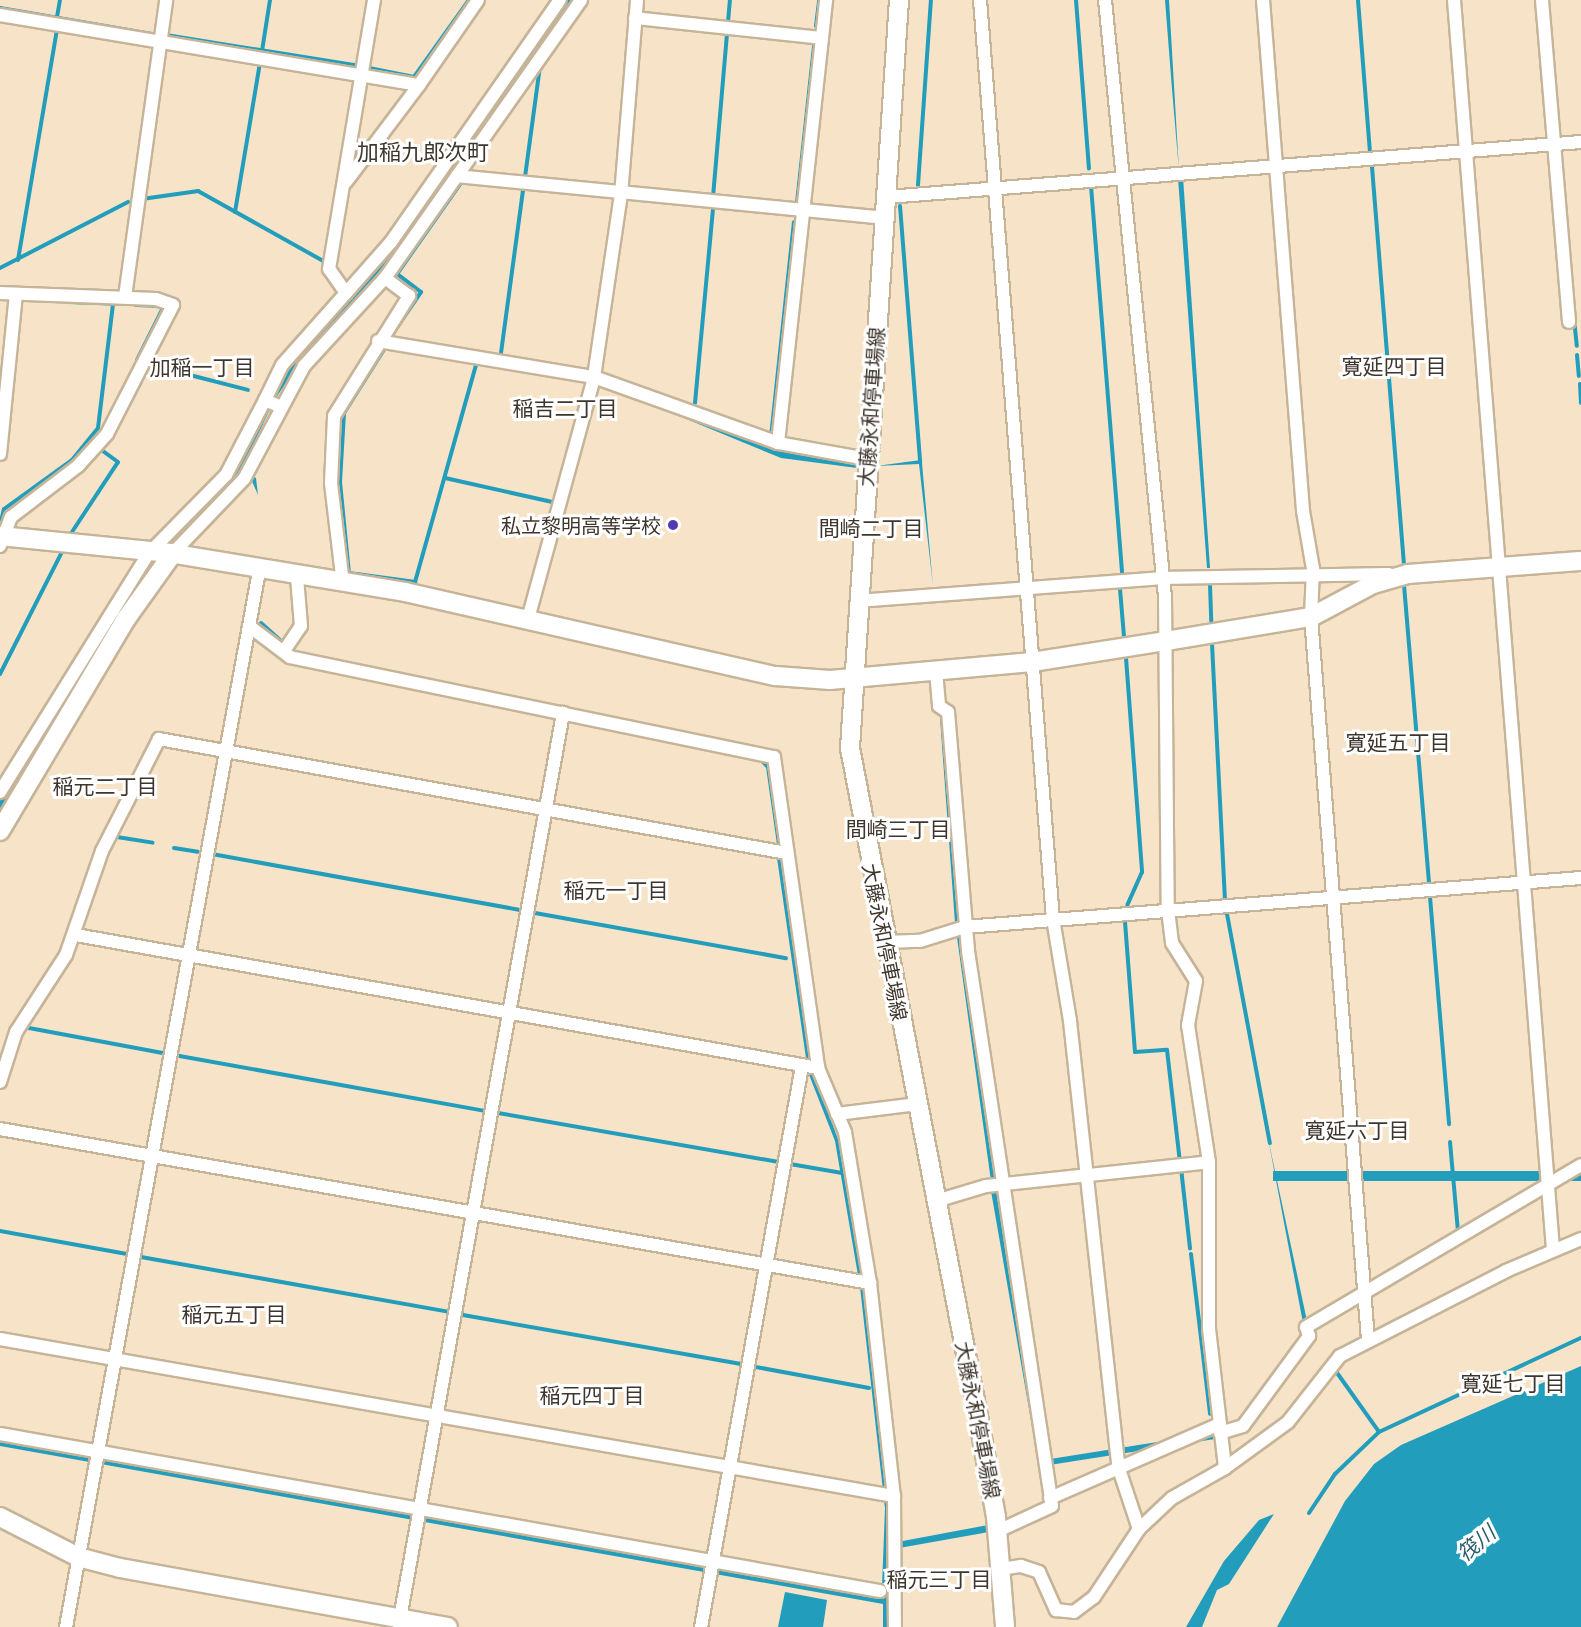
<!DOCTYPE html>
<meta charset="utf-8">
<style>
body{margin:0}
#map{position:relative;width:1581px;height:1627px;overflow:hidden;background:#f7e4c8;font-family:Manrope,"Noto Sans JP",sans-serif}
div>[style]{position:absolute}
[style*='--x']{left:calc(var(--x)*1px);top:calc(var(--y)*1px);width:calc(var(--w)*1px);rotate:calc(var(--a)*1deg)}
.water>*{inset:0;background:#229dbc;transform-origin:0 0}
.stream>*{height:4px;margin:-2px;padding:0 2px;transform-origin:2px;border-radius:2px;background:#229dbc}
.roads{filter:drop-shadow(2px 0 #c6b499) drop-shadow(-2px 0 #c6b499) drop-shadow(0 2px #c6b499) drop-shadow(0 -2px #c6b499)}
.street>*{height:12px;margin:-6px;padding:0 6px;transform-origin:6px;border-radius:6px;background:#fff}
.secondary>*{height:18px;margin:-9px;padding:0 9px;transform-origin:9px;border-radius:9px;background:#fff}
.dots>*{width:16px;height:16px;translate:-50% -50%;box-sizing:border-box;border:3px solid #fff;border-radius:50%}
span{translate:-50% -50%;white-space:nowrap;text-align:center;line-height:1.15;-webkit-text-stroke:6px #fff;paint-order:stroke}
.street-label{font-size:20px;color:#3e362c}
.poi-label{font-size:20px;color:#3e362c}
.right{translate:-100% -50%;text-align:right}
.neighbourhood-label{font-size:21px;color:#3e362c}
.water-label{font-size:21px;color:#2d5c6a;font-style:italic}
.quarter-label{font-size:22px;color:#3e362c}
</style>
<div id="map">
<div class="water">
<i style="clip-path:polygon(565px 0,575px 0,391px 260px,311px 347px,275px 399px,241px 470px,256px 478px,258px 495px,251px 479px,240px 474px,146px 574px,0 815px,0 801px,142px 569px,223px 487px,287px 366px)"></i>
<i style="clip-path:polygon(1165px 0,1169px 0,1179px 171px,1172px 89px)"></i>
<i style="clip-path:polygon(1183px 177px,1210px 568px,1207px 568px,1178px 178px)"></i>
<i style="clip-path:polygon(604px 385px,767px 447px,858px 462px,857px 468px,781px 458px)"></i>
<i style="clip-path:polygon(921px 460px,922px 463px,933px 586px,919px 464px,876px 466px)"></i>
<i style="clip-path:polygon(940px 718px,945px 718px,996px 1180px,991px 1181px,955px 923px)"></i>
<i style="clip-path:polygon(777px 858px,781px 860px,813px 1071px,839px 1142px,864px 1291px,892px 1543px,988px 1525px,989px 1532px,888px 1550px,889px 1627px,883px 1627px,883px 1604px,0 1446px,0 1439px,882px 1587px,885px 1508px,860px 1287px,835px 1141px,808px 1072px)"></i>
<i style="clip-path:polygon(1268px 1138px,1307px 1321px,1303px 1323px)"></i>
<i style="left:1581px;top:1171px;width:10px;height:308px;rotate:90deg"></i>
<i style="clip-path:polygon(996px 1189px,1046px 1496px,1045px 1501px,991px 1191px)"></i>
<i style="clip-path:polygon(1581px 1366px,1581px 1627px,1277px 1627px,1345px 1501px,1374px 1464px,1401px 1445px)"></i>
<i style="left:1214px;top:1433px;width:6px;height:169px;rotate:81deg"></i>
<i style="clip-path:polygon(1274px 1514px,1229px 1584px,1217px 1590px,1202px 1627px,1186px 1627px,1224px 1561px,1259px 1520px)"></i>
<i style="clip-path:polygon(785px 1592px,827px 1600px,823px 1627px,778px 1627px)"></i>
</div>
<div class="stream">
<i style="--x:1076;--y:0;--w:169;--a:85.6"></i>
<i style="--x:1358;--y:0;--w:151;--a:85.5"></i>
<i style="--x:0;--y:8;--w:154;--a:9.7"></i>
<i style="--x:57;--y:17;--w:17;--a:-80"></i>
<i style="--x:728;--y:22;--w:22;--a:-85"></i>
<i style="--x:816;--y:26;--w:26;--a:-83"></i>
<i style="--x:166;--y:35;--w:195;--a:9.1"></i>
<i style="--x:262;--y:51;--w:52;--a:-81.1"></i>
<i style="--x:369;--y:68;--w:46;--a:11.3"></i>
<i style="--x:414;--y:77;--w:95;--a:-54.5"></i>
<i style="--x:1372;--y:167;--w:398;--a:85.4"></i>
<i style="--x:525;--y:177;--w:112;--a:-82.3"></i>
<i style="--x:918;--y:185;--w:185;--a:-86"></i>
<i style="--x:1091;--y:186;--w:387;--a:85.4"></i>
<i style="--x:713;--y:197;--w:163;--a:-85.1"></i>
<i style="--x:142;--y:199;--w:57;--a:-8.1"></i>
<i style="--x:198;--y:191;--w:143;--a:29.2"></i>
<i style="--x:797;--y:203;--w:158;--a:-83.8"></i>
<i style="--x:900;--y:206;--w:257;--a:85.5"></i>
<i style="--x:235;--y:212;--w:152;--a:-80.5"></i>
<i style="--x:18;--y:260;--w:234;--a:-80.4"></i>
<i style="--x:0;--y:268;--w:144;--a:-27.3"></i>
<i style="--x:69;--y:302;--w:53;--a:2.2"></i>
<i style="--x:136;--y:305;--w:28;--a:2"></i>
<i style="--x:164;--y:306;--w:60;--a:116.6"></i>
<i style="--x:1574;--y:319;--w:27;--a:84"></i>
<i style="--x:392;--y:335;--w:52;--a:-56"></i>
<i style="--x:421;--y:292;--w:30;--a:-143"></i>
<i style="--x:397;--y:274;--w:111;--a:-54.9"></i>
<i style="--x:385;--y:348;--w:77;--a:122.2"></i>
<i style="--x:344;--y:413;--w:69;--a:93.3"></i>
<i style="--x:340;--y:482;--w:91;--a:84.4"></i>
<i style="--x:349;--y:573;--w:67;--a:7.8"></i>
<i style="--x:415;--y:582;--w:225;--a:-74.3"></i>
<i style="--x:501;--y:353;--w:164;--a:-82.3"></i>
<i style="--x:1577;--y:355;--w:21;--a:85"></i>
<i style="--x:182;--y:373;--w:68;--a:14.4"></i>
<i style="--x:1580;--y:384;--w:19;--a:87"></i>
<i style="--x:695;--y:403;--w:194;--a:-84.7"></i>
<i style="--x:771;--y:437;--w:216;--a:-83.9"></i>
<i style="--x:445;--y:478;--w:110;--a:12.6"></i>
<i style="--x:0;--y:526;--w:17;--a:-77"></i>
<i style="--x:4;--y:509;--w:84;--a:-35.8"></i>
<i style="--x:72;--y:460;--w:41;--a:-50.9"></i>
<i style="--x:98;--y:428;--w:125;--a:-83.1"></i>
<i style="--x:70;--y:535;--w:87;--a:-56.7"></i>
<i style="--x:118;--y:462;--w:24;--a:-144"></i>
<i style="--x:1210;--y:585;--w:36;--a:88"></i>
<i style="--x:1404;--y:585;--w:299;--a:85.2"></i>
<i style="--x:1120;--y:589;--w:48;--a:85.2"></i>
<i style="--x:261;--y:623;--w:30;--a:42"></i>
<i style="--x:1212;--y:644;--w:255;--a:87.1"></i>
<i style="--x:1126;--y:658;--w:215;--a:85.7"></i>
<i style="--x:1142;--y:872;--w:36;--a:114"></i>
<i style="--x:0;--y:674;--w:139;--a:-63.1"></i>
<i style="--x:761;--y:760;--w:10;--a:45"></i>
<i style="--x:768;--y:767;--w:78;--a:81.9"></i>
<i style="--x:117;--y:837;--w:36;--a:9"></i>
<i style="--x:174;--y:848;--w:24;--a:9"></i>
<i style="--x:212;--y:854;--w:313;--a:10.3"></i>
<i style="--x:1430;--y:897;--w:228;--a:85.2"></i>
<i style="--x:535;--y:913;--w:255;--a:10.2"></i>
<i style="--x:1227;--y:914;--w:233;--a:79.4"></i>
<i style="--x:1125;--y:922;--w:130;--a:85.6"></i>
<i style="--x:1135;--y:1052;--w:32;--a:-4"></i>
<i style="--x:1167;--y:1050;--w:113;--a:83.4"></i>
<i style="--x:29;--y:1028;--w:136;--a:10.6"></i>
<i style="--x:174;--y:1055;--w:317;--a:10.2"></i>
<i style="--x:498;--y:1113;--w:285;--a:9.9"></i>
<i style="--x:1450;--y:1142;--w:90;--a:84.9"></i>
<i style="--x:790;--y:1164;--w:53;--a:9.8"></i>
<i style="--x:1181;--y:1168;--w:81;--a:83.6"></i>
<i style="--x:0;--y:1231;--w:129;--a:10.3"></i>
<i style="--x:1191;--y:1254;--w:161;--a:83.2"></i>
<i style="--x:141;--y:1257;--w:313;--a:10.1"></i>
<i style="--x:463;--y:1315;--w:281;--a:10"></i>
<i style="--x:756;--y:1367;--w:115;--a:10.5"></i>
<i style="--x:1335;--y:1370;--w:76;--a:54.6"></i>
<i style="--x:1309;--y:1513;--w:47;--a:-56.3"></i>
<i style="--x:1335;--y:1474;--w:61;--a:-43.7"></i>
<i style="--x:1379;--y:1432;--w:223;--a:-25"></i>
</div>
<div class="roads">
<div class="street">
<i style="--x:980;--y:0;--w:922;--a:85.46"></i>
<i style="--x:1053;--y:919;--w:103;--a:80.5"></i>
<i style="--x:1070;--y:1021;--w:448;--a:83.8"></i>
<i style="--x:1118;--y:1466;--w:66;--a:71.6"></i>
<i style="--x:1105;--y:0;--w:600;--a:84.26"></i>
<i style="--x:1165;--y:597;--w:313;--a:89.5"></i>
<i style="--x:1168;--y:910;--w:33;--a:83"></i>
<i style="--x:1172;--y:943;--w:45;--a:57.7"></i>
<i style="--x:1196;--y:981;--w:45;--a:100.3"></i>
<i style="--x:1188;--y:1025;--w:139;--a:81.3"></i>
<i style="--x:1209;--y:1162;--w:167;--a:90"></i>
<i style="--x:1209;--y:1329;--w:140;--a:83.4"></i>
<i style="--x:1263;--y:0;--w:513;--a:85.52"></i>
<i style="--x:1303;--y:511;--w:59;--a:80.2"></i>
<i style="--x:1313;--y:569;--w:48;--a:92.4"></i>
<i style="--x:1311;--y:617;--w:724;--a:85.49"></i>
<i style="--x:1454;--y:0;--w:1254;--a:85.47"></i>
<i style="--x:1542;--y:0;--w:323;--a:85.2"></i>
<i style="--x:0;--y:15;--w:425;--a:9.5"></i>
<i style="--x:419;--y:85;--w:103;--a:-55.2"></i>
<i style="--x:635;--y:18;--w:188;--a:6.1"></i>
<i style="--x:457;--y:176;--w:430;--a:5.6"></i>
<i style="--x:346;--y:182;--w:121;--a:-53"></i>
<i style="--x:887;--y:197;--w:696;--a:-4.53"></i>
<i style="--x:0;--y:293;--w:156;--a:2.2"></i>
<i style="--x:156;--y:299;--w:18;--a:19"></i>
<i style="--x:173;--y:305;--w:145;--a:117.1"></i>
<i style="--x:107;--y:434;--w:43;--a:132.2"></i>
<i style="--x:78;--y:466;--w:84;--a:142.7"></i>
<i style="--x:11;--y:517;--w:31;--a:111"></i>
<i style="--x:346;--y:293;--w:68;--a:-48.6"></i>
<i style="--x:391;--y:242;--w:295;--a:-55.1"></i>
<i style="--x:125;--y:297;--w:300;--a:-82.1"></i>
<i style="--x:378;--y:341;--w:219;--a:9.5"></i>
<i style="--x:594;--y:377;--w:195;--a:19.7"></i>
<i style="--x:778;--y:443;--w:446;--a:-83.8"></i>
<i style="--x:279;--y:406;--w:15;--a:-157"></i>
<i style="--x:265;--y:400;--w:39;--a:-64"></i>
<i style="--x:282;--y:365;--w:96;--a:-48.4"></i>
<i style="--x:346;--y:293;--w:29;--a:-125"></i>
<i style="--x:329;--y:269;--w:273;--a:-80.5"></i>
<i style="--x:778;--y:443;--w:90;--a:10.2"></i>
<i style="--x:0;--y:454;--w:161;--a:-84.3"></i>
<i style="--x:151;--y:551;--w:107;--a:-45.4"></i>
<i style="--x:226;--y:475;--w:85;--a:-62.5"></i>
<i style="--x:173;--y:553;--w:103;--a:-46.2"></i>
<i style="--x:244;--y:479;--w:128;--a:-62"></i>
<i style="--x:304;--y:366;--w:120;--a:-47.4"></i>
<i style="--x:385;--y:278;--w:340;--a:-54.8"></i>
<i style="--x:343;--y:584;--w:102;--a:-96.8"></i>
<i style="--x:331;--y:483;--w:67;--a:-87.4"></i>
<i style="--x:334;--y:416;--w:142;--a:-58"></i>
<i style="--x:409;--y:296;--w:30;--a:-143"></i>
<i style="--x:857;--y:601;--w:304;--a:-4.3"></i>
<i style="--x:1160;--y:578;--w:229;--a:-1"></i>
<i style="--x:528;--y:619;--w:251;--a:-74.7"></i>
<i style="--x:594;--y:377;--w:184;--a:-81.6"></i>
<i style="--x:621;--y:195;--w:196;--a:-85.3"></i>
<i style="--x:249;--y:626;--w:51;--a:37.1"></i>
<i style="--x:290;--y:657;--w:494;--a:11.7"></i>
<i style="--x:774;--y:757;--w:314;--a:81.9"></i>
<i style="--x:818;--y:1068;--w:69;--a:67.1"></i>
<i style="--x:845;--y:1132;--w:153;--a:80.6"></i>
<i style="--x:870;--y:1283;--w:214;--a:83.6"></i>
<i style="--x:894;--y:1496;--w:131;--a:89.6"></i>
<i style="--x:284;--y:651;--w:30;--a:-56"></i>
<i style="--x:301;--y:626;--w:49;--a:-94.7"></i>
<i style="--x:936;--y:671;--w:35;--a:85"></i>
<i style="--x:939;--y:706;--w:11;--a:34"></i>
<i style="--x:948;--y:712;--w:240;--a:85.2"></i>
<i style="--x:968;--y:951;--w:561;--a:81.39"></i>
<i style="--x:1052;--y:1506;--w:60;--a:155.2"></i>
<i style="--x:0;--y:792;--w:284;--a:-58.1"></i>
<i style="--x:76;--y:935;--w:754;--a:10.16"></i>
<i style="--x:885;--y:942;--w:35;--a:-2"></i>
<i style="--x:920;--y:941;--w:47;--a:-17.3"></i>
<i style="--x:965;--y:927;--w:618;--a:-4.55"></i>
<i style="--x:0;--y:1082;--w:52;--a:-72.3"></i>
<i style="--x:16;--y:1032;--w:92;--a:-57"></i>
<i style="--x:66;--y:955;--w:110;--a:-70.9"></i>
<i style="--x:102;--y:851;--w:126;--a:-63"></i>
<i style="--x:159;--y:739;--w:637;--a:10.3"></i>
<i style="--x:837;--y:1114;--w:81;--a:-7.1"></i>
<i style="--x:0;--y:1129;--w:884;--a:10.04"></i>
<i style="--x:936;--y:1201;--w:52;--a:-16.7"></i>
<i style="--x:986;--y:1186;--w:224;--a:-6.1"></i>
<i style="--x:0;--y:1339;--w:908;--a:9.96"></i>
<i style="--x:1220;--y:1433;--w:24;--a:-17"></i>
<i style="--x:1243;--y:1426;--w:112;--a:-53.7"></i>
<i style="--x:1309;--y:1336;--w:9;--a:-108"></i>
<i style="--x:1306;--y:1327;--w:319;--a:-30.5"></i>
<i style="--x:0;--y:1434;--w:894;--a:10.12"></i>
<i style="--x:1050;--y:1498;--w:184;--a:-23.6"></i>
<i style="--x:1001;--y:1569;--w:20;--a:-9"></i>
<i style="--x:1021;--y:1566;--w:19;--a:18"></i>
<i style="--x:1039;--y:1572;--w:42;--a:65.9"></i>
<i style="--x:1056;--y:1610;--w:18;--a:6"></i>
<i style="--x:1074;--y:1612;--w:25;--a:-37"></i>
<i style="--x:1094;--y:1597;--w:82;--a:-56.5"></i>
<i style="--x:1139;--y:1529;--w:45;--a:-43.2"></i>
<i style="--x:1172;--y:1498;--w:61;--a:-29.5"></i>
<i style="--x:1225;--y:1468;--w:78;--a:-36.1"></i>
<i style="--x:1288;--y:1422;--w:84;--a:-51.8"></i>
<i style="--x:1340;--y:1356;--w:186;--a:-27.1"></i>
<i style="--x:1506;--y:1271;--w:82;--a:-23.1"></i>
<i style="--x:399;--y:1624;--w:926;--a:-79.79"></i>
<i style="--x:66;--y:1627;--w:1073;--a:-79.64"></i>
<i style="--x:701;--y:1627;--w:570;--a:-79.79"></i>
</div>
<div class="secondary">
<i style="--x:899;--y:0;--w:750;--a:93.75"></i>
<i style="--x:850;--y:748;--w:696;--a:79.16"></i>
<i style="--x:981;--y:1432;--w:86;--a:80"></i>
<i style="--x:996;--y:1517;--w:110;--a:85.3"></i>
<i style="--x:0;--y:536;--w:171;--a:5.7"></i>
<i style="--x:170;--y:553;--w:238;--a:9.4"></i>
<i style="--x:405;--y:592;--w:380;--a:12.8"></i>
<i style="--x:776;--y:676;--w:54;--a:4.2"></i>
<i style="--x:830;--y:680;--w:203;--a:-5.1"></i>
<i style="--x:1032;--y:662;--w:136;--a:-8.9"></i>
<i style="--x:1166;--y:641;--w:147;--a:-9.4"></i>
<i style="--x:1311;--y:617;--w:70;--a:-28"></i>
<i style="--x:1373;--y:584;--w:35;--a:-16"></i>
<i style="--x:1407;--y:574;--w:174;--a:-4.3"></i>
<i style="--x:0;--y:831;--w:247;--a:-59.3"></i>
<i style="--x:126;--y:619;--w:81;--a:-54.5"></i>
<i style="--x:0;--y:1517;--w:88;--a:27.1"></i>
<i style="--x:78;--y:1557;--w:43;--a:14.7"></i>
<i style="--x:120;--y:1568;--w:333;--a:10.2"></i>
</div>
</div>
<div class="dots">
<i style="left:673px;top:525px;background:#5539b1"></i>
</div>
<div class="street-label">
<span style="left:871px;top:407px;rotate:-86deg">大藤永和停車場線</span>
<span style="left:885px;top:942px;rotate:79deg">大藤永和停車場線</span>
<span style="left:978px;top:1420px;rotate:79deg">大藤永和停車場線</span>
</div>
<div class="poi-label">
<span class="right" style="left:661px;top:525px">私立黎明高等学校</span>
</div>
<div class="neighbourhood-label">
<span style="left:1394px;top:366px">寛延四丁目</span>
<span style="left:202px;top:367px">加稲一丁目</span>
<span style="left:565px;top:408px">稲吉二丁目</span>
<span style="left:871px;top:528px">間崎二丁目</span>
<span style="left:1398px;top:742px">寛延五丁目</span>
<span style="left:105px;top:786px">稲元二丁目</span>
<span style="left:898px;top:829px">間崎三丁目</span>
<span style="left:616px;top:890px">稲元一丁目</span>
<span style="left:1357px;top:1130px">寛延六丁目</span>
<span style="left:234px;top:1314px">稲元五丁目</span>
<span style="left:1513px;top:1383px">寛延七丁目</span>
<span style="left:592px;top:1395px">稲元四丁目</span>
<span style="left:939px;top:1579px">稲元三丁目</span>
</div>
<div class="water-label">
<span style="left:1476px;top:1543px;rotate:-40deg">筏川</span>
</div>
<div class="quarter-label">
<span style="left:423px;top:153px">加稲九郎次町</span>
</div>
</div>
